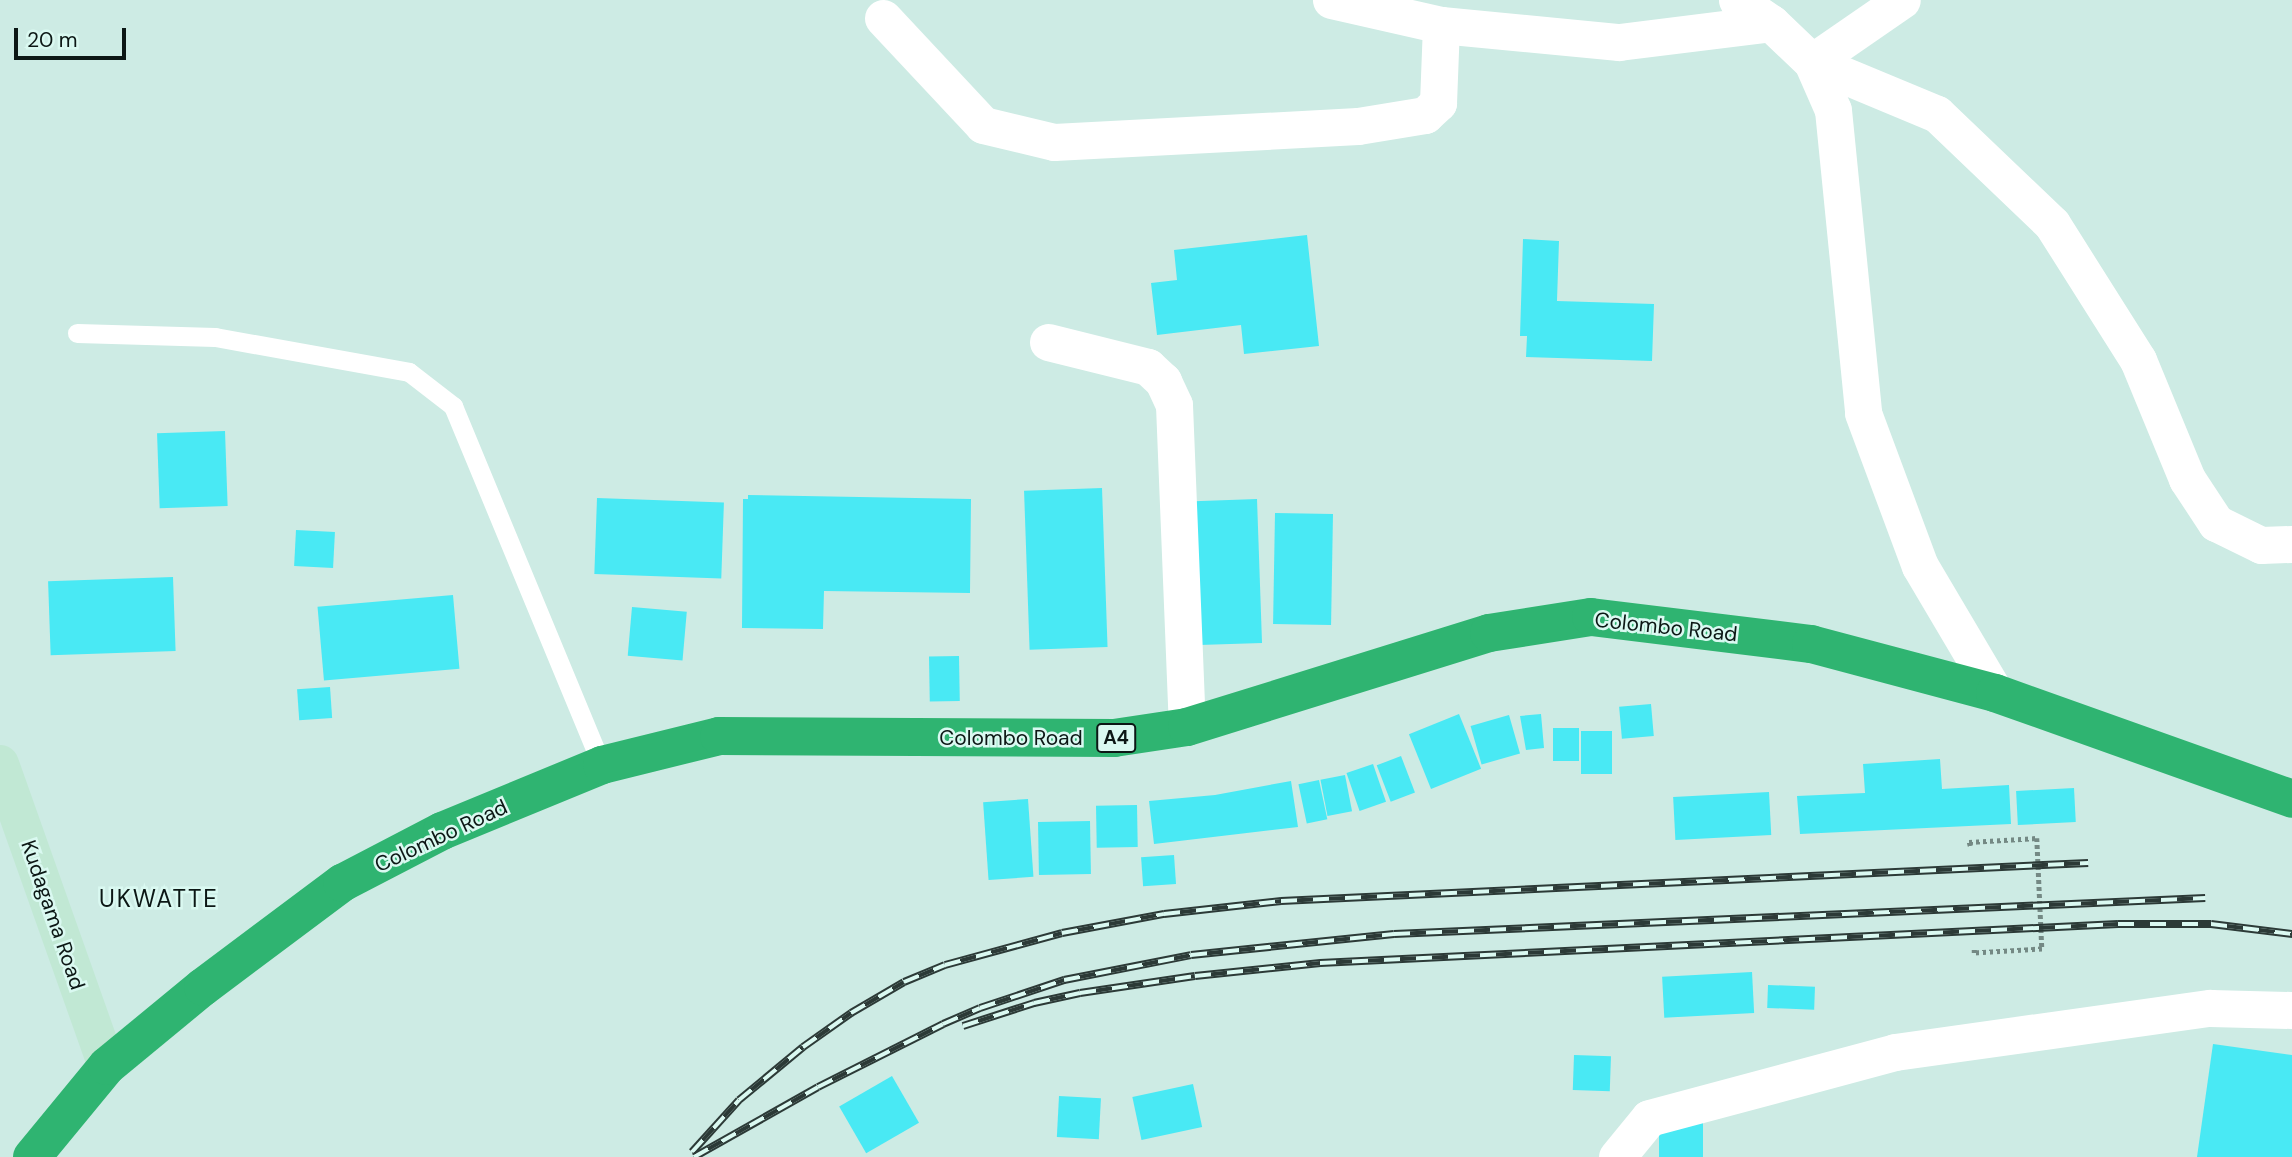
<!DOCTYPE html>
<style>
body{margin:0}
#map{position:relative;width:2292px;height:1157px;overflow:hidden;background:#cdebe4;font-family:"DM Sans",sans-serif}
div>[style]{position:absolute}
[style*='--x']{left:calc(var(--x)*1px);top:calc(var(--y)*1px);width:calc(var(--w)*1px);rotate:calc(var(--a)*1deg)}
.building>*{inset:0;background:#49e9f4;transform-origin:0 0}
.path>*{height:4.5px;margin-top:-2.25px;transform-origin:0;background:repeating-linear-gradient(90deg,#748984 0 3.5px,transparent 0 7px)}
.lane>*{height:19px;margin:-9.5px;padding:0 9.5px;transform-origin:9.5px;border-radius:9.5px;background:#fff}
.street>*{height:37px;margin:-18.5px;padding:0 18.5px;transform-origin:18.5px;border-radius:18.5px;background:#fff}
.secondary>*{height:38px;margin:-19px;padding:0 19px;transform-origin:19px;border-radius:19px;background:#c1e8d4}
.highway>*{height:38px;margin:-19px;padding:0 19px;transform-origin:19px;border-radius:19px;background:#2fb471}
.rail>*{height:8px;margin-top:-4px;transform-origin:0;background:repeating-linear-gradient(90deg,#daf9f1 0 16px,#2c3a37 0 32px);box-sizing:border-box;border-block:2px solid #2c3a37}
span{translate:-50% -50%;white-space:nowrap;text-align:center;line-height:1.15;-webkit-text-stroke:5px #daf9f1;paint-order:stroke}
.shield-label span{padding:2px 5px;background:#daf9f1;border:2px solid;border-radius:5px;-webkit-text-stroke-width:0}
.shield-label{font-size:19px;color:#0c1715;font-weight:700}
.street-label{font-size:21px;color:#0c1715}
.quarter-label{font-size:24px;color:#0c1715;letter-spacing:2px}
.scale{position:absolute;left:14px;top:28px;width:112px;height:32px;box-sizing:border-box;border:4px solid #0c1715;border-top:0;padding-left:9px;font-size:21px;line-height:24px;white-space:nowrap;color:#0c1715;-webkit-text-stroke:5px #daf9f1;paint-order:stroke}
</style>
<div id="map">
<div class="building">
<i style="clip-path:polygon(1307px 235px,1319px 346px,1244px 354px,1241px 325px,1157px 335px,1151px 283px,1177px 280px,1174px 250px)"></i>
<i style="clip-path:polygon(1523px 239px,1559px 241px,1557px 301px,1654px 304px,1652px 361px,1526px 357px,1527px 336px,1520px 336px)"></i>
<i style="left:225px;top:431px;width:75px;height:68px;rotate:88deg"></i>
<i style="left:1102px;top:488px;width:159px;height:78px;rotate:88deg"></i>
<i style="clip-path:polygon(748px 495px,971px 499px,970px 593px,824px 591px,823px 629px,742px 628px,743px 499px,748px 499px)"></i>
<i style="left:597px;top:498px;width:127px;height:76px;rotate:2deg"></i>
<i style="left:1257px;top:499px;width:144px;height:63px;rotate:88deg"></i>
<i style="left:1275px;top:513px;width:58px;height:111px;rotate:1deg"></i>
<i style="left:296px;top:530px;width:39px;height:36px;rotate:3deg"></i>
<i style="left:173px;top:577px;width:74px;height:125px;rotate:88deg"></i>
<i style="left:453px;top:595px;width:74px;height:136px;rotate:85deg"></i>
<i style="left:632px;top:607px;width:55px;height:49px;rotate:5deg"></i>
<i style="left:959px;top:656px;width:45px;height:30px;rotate:89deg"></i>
<i style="left:330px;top:687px;width:31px;height:33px;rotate:86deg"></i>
<i style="left:1651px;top:704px;width:32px;height:32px;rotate:85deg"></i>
<i style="left:1459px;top:714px;width:59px;height:54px;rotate:68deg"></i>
<i style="clip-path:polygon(1541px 714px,1544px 748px,1526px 750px,1520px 716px)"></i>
<i style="left:1509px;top:715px;width:40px;height:40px;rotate:74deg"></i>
<i style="left:1553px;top:728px;width:26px;height:33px"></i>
<i style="left:1612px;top:731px;width:43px;height:31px;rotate:90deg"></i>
<i style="left:1401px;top:756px;width:39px;height:26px;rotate:69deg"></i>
<i style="clip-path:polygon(1940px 759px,1942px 789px,2009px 785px,2011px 824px,1800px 834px,1797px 796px,1865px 793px,1863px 764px)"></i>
<i style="left:1373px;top:764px;width:40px;height:28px;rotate:71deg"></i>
<i style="left:1345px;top:775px;width:37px;height:25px;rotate:79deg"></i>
<i style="left:1319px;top:780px;width:40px;height:21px;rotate:78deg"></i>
<i style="clip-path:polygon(1291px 781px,1298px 827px,1154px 844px,1149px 801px,1215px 795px)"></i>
<i style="left:2074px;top:788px;width:34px;height:58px;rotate:87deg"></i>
<i style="left:1769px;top:792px;width:43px;height:96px;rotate:87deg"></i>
<i style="left:1028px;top:799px;width:78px;height:45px;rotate:86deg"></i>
<i style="left:1137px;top:805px;width:42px;height:41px;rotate:89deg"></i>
<i style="left:1090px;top:821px;width:53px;height:52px;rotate:89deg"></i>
<i style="left:1174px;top:855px;width:29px;height:33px;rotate:86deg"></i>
<i style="left:1752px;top:972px;width:41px;height:90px;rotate:87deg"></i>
<i style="left:1768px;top:985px;width:47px;height:23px;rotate:2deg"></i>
<i style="clip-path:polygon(2213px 1044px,2292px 1055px,2292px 1157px,2197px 1157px)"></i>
<i style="left:1574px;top:1055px;width:37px;height:35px;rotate:2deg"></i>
<i style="left:892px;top:1076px;width:54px;height:61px;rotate:60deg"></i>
<i style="left:1193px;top:1084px;width:44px;height:62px;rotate:78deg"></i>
<i style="left:1059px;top:1096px;width:42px;height:41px;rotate:3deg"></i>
<i style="left:1659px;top:1121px;width:44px;height:36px"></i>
</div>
<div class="path">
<i style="--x:1970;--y:846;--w:4;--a:-104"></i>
<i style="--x:1969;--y:842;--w:68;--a:-3.4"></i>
<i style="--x:2037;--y:838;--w:111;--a:87.4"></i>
<i style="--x:2042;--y:949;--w:68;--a:176.6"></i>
<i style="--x:1974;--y:953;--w:5;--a:-90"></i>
</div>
<div class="lane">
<i style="--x:77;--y:333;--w:138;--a:1.7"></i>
<i style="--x:215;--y:337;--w:197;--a:10.2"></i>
<i style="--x:409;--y:372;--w:56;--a:37.7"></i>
<i style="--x:453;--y:406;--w:389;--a:67.5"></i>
</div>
<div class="street">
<i style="--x:1331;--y:0;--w:113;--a:12.8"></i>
<i style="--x:1441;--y:25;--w:179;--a:5.5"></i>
<i style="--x:1619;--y:42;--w:153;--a:-7.1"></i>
<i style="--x:1737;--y:0;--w:41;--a:34.1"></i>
<i style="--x:1771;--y:23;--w:57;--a:43.6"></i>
<i style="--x:1812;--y:62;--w:52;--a:66.4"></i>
<i style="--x:1833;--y:110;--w:304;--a:84.3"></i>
<i style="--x:1863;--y:413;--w:163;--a:69.6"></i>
<i style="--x:1920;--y:566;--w:147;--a:59.4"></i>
<i style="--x:883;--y:18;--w:146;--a:46.9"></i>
<i style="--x:983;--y:125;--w:73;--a:13.5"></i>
<i style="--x:1054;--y:142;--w:304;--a:-3"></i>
<i style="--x:1358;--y:126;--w:68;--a:-9.3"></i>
<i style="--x:1425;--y:115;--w:18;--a:-43"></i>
<i style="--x:1438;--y:103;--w:78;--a:-87.8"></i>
<i style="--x:1812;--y:62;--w:135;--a:22.6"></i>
<i style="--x:1937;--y:114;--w:159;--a:43.7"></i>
<i style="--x:2052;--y:224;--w:161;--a:57.7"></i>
<i style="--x:2138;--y:360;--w:129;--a:67.6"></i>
<i style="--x:2187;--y:479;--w:53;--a:56.6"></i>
<i style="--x:2216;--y:523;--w:50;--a:26.1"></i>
<i style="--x:2261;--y:545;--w:31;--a:-2"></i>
<i style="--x:1812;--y:62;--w:109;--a:-34.6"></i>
<i style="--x:1048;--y:342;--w:103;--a:14"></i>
<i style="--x:1148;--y:367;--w:21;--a:43"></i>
<i style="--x:1163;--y:381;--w:26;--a:65"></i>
<i style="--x:1174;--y:405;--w:322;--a:87.7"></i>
<i style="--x:1617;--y:1157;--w:50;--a:-50.6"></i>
<i style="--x:1649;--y:1118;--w:255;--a:-15"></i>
<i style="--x:1895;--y:1052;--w:318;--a:-8"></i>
<i style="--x:2210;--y:1008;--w:82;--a:1.4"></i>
</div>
<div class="secondary">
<i style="--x:0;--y:764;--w:320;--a:70.5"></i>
</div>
<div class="highway">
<i style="--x:32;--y:1157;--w:118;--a:-50.5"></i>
<i style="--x:107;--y:1066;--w:124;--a:-39.5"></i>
<i style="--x:203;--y:987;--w:174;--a:-36.8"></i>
<i style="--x:342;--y:883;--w:113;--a:-27.5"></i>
<i style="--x:442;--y:831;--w:173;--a:-22.4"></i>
<i style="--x:602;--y:765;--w:121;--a:-13.9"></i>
<i style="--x:719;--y:736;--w:395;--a:0.3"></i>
<i style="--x:1114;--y:738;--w:74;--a:-8.6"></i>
<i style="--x:1187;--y:727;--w:316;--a:-17.3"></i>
<i style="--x:1489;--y:633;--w:103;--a:-8.9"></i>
<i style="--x:1591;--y:617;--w:222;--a:7"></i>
<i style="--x:1811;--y:644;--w:190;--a:14.9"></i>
<i style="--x:1995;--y:693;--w:315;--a:19.6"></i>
</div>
<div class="rail">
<i style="--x:963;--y:1026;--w:75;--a:-17.9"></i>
<i style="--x:1034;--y:1003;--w:47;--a:-12.3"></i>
<i style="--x:1080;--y:993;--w:116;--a:-8.4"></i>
<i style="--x:1195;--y:976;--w:126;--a:-5.9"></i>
<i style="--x:1320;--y:963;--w:799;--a:-2.8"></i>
<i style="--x:2118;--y:924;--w:93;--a:0"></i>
<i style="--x:2211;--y:924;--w:82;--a:7"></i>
<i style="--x:692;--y:1152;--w:70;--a:-47.9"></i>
<i style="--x:739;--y:1100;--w:83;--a:-39.6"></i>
<i style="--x:803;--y:1047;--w:59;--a:-35.3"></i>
<i style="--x:851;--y:1013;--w:61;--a:-30.3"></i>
<i style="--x:904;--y:982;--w:44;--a:-22.5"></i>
<i style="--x:945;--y:965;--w:121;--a:-15.3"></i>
<i style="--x:1062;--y:933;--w:104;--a:-10.6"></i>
<i style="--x:1164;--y:914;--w:118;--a:-6.3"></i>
<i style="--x:1281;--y:901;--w:808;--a:-2.7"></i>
<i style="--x:694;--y:1157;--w:142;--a:-29.4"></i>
<i style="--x:818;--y:1087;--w:140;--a:-26.7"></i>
<i style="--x:943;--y:1024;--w:40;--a:-23.4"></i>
<i style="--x:980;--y:1008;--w:89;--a:-18.4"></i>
<i style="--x:1064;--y:980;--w:129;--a:-11.1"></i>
<i style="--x:1191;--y:955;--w:204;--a:-5.9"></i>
<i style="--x:1394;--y:934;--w:812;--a:-2.54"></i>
</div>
<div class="shield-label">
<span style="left:1116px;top:738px">A4</span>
</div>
<div class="street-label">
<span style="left:1666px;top:627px;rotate:6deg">Colombo Road</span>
<span style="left:1011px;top:738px">Colombo Road</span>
<span style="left:441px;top:836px;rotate:-25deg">Colombo Road</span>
<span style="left:53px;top:915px;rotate:71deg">Kudagama Road</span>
</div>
<div class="quarter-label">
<span style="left:159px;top:899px">UKWATTE</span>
</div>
<div class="scale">20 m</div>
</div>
